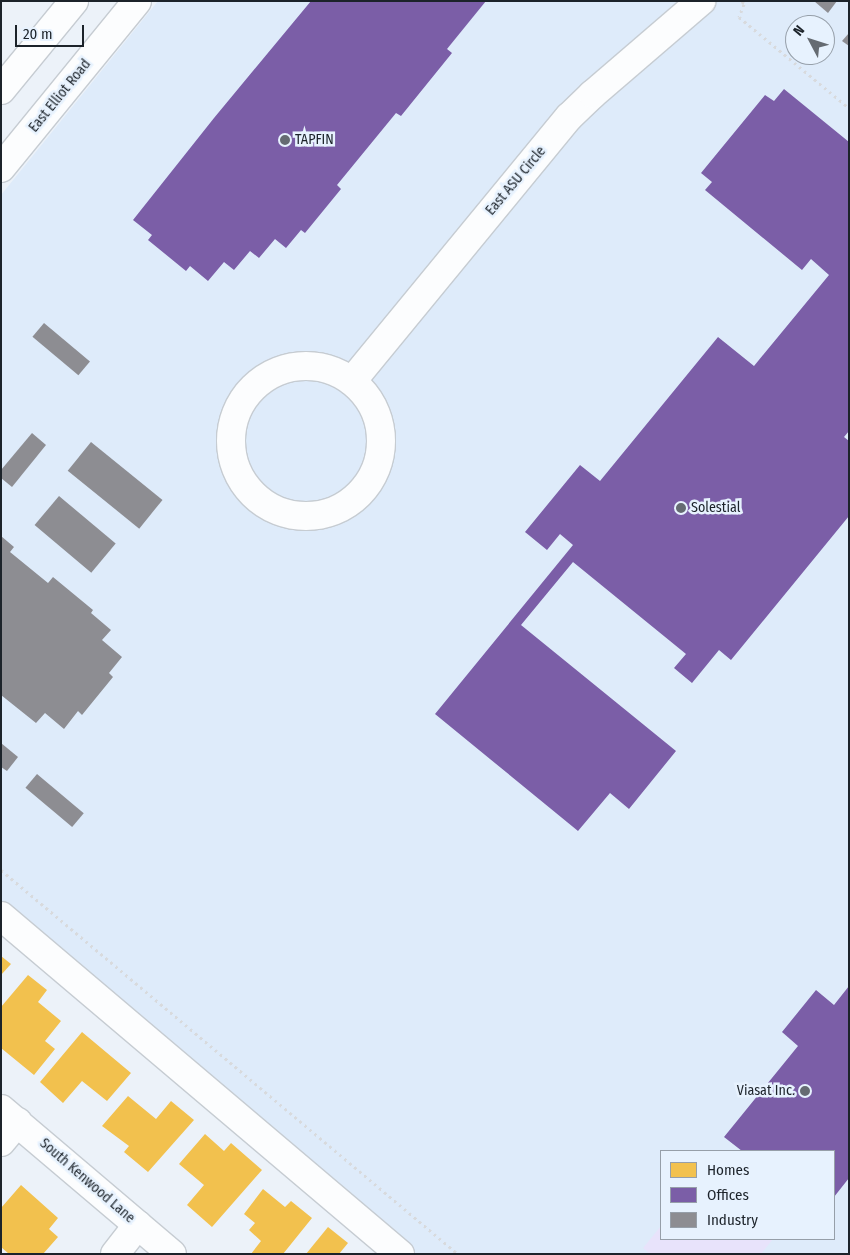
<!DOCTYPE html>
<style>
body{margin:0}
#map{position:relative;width:850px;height:1255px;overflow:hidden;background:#ecf2f9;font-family:"Fira Sans Condensed",sans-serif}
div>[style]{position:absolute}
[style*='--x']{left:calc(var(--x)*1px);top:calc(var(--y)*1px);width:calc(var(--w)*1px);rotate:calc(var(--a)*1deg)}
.built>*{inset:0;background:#deebfa}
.green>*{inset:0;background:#e8e3fb}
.homes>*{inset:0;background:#f2c14e}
.offices>*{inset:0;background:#7b5ea7}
.industry>*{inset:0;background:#8d8d92;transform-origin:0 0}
.path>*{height:3px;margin-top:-1.5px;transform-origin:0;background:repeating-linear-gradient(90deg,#d8dadd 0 2.5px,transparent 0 6.5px)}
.roads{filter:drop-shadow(1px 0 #c6ccd2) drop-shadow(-1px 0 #c6ccd2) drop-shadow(0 1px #c6ccd2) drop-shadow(0 -1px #c6ccd2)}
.minor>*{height:28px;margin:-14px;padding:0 14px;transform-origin:14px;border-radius:14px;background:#fcfdfe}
.minor>.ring{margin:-14px;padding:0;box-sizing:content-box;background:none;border:28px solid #fcfdfe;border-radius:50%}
.major>*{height:28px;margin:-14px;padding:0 14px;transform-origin:14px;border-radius:14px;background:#fcfdfe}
.dots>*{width:14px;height:14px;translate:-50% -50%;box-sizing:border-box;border:2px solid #e7f2fe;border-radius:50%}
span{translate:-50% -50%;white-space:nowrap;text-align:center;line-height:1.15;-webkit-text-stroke:5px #e7f2fe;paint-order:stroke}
.street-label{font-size:14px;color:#1c232a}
.poi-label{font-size:14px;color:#1c232a}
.left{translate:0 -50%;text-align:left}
.right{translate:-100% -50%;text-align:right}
.frame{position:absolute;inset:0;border:2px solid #1c232a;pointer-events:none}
.legend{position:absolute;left:660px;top:1150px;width:175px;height:90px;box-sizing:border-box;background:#e7f2fe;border:1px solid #969fa9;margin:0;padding:6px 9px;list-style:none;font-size:15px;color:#1c232a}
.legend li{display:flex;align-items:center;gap:10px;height:25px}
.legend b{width:25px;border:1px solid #969fa9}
.north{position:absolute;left:785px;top:15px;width:50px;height:50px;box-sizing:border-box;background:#e7f2fe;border:1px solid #969fa9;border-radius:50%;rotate:310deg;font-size:14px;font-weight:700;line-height:20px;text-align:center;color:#1c232a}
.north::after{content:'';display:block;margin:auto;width:18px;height:22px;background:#656b72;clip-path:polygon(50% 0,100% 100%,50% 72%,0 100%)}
.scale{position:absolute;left:15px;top:25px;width:69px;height:22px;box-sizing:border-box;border:2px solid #1c232a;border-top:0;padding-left:6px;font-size:15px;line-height:18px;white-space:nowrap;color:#1c232a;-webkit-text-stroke:4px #e7f2fe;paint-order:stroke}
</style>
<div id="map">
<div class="built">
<i style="clip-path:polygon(evenodd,158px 1px,849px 1px,849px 1254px,414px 1254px,1px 903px,1px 195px,158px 1px,795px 25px,825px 25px,825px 55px,795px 55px,795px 25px,158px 1px,661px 1151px,834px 1151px,834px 1239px,661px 1239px,661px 1151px)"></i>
</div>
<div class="green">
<i style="clip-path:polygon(661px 1226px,661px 1239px,773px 1239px,761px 1254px,650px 1254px,643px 1248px)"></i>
</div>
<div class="homes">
<i style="clip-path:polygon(1px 956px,11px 964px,1px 975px)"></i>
<i style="clip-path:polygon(28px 975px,47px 990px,38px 1002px,61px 1021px,45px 1041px,55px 1049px,34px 1075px,1px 1048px,1px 1007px)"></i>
<i style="clip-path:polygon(82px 1032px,131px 1073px,107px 1101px,82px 1081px,63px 1103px,40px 1082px)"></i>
<i style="clip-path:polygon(128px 1096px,156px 1119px,171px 1101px,194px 1120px,148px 1172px,124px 1152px,129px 1146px,102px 1126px)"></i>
<i style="clip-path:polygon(205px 1134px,224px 1151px,231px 1143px,262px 1170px,212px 1227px,187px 1205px,204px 1185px,179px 1164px)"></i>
<i style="clip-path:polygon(21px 1185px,58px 1218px,49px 1229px,58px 1237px,43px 1254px,9px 1254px,1px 1247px,1px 1208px)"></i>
<i style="clip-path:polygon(263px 1189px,285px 1207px,291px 1201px,312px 1218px,283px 1254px,251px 1254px,261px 1241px,249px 1230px,255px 1223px,244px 1214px)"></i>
<i style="clip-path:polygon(328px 1227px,348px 1243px,339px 1254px,306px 1254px)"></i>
</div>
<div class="offices">
<i style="clip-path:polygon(311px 1px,486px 1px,447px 49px,452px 53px,401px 116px,396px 113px,337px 185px,341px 189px,305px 233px,301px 230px,286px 248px,275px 239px,259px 258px,250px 251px,234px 270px,224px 262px,208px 281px,190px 266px,186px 271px,148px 240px,152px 235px,133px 220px,214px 118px)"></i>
<i style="clip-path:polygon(784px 89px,849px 142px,849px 431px,844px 437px,849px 441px,849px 516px,731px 660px,719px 650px,692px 683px,674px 668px,686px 654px,573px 562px,521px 625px,676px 751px,629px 809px,610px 793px,578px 831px,435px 714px,573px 545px,560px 534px,547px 550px,525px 532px,580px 465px,600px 481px,718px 337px,754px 366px,829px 275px,811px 259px,802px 270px,705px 190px,712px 182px,701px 173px,765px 95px,774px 101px)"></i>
<i style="clip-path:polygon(849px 986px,849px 1178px,834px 1197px,834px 1151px,742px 1151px,724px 1137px,798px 1046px,782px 1032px,816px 990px,834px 1005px)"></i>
</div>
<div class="industry">
<i style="clip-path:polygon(814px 1px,837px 1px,828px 13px)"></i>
<i style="clip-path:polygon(849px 33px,849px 46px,842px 41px)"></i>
<i style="left:44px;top:323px;width:60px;height:18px;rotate:40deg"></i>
<i style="clip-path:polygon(32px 433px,46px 445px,12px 487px,1px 478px,1px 470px)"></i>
<i style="left:91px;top:442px;width:92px;height:37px;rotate:39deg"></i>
<i style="left:59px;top:496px;width:74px;height:38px;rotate:40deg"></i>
<i style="clip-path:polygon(1px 536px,14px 547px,10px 552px,48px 583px,53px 577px,93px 610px,91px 613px,111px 630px,102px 640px,122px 657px,109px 673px,113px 677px,82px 715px,78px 711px,64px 729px,45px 713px,36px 723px,1px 695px)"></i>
<i style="clip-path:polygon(1px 743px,18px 757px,7px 771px,1px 767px)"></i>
<i style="left:37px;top:774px;width:61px;height:18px;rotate:40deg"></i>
</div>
<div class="path">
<i style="--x:742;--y:1;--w:4;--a:56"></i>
<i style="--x:744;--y:4;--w:14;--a:111"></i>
<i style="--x:739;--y:17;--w:143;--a:39.6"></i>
<i style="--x:1;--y:870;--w:597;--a:40.04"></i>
</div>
<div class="roads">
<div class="minor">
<i class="ring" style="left:231px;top:366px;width:122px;height:122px"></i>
<i style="--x:352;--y:381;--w:342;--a:-50.6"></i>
<i style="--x:569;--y:117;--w:33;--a:-44"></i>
<i style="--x:593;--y:94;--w:143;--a:-40.7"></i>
<i style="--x:1;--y:916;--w:523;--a:40.27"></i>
<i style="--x:1;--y:1109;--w:224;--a:40.3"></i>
<i style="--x:1;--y:1142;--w:26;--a:-50"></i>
<i style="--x:115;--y:1254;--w:37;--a:-52"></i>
</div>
<div class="major">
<i style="--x:1;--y:90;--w:115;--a:-50.6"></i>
<i style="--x:1;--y:168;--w:215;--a:-50.8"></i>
</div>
</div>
<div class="dots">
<i style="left:285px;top:140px;background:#656b72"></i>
<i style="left:681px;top:508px;background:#656b72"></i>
<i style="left:805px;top:1091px;background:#656b72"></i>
</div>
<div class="street-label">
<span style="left:60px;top:96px;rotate:-51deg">East Elliot Road</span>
<span style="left:516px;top:181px;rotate:-50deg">East ASU Circle</span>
<span style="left:87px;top:1181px;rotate:41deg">South Kenwood Lane</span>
</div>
<div class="poi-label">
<span class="left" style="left:295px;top:140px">TAPFIN</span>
<span class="left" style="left:691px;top:508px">Solestial</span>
<span class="right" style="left:795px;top:1091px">Viasat Inc.</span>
</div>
<div class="frame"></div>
<ul class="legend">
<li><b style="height:14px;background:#f2c14e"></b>Homes</li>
<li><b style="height:14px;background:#7b5ea7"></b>Offices</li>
<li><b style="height:14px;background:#8d8d92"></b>Industry</li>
</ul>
<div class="north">N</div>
<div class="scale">20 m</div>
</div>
